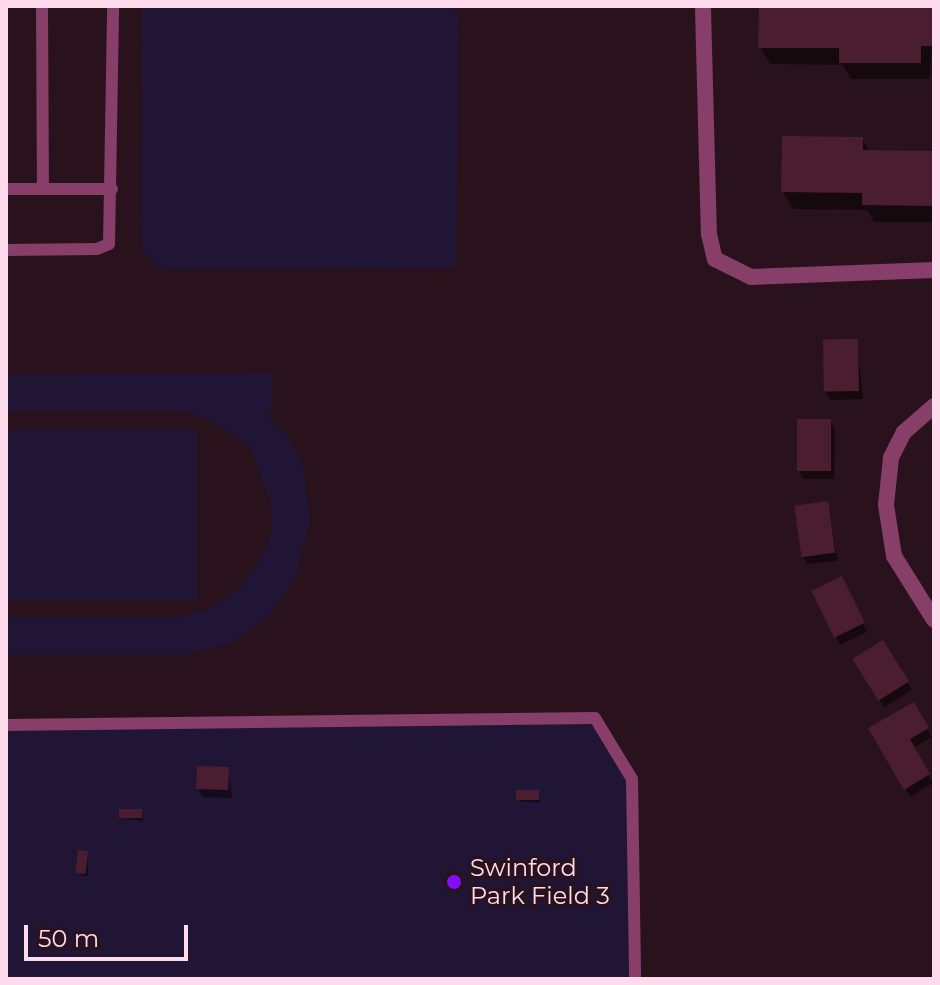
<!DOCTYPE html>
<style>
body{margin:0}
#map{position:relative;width:940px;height:985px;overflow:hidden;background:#2a121c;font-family:Montserrat,sans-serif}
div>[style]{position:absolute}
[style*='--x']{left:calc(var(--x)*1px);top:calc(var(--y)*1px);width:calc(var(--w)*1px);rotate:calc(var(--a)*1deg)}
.green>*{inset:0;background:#201534;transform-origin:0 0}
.shadow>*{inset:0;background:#0007;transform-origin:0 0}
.building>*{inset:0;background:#4a1e30;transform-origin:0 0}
.lane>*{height:12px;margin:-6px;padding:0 6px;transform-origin:6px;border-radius:6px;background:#873e68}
.street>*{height:16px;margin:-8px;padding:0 8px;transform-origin:8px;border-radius:8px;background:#873e68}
.dots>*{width:22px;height:22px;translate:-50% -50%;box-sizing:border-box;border:4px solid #2a121c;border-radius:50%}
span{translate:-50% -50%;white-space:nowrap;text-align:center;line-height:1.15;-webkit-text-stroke:6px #2a121c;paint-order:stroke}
.poi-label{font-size:24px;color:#fedbec}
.left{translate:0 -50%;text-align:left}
.frame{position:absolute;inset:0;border:8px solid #fedbec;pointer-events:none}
.scale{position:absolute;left:24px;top:925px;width:164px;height:36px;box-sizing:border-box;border:4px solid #fedbec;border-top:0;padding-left:10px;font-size:24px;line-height:28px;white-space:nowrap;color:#fedbec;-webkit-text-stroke:6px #2a121c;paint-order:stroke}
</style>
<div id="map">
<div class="green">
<i style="clip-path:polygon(141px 6px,451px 6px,459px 13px,456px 268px,160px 270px,142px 250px)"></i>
<i style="clip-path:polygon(272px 373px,272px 412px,265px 413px,289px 439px,303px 464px,310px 521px,295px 579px,270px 615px,234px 642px,185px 655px,6px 655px,6px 617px,181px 617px,208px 609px,237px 591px,261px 559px,272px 532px,272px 508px,250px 446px,223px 427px,187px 411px,6px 411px,6px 374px)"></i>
<i style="left:197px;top:430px;width:170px;height:191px;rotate:90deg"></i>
<i style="clip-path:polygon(595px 718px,632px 779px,635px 979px,6px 979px,6px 725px)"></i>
</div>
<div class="shadow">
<i style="clip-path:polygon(761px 6px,934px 6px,930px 79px,851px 79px,843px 65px,770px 64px,760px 47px)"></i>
<i style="clip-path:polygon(862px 139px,870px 152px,934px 153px,934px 222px,874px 222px,867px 210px,793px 209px,783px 192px)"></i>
<i style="clip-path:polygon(857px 341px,863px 399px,831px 400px,826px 392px)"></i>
<i style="clip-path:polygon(830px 421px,835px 430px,834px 479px,803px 479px,799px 470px)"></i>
<i style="clip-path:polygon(827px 503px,838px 561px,807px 564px,802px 556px)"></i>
<i style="clip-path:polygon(846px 587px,867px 632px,840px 645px,836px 637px)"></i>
<i style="left:883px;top:643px;width:55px;height:33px;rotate:58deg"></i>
<i style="clip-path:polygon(913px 704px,932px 737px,913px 748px,933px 783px,910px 797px,870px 729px)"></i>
<i style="clip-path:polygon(228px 769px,232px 798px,203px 797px,198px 788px)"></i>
<i style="clip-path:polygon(538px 792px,540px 803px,519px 801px)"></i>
<i style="clip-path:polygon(141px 811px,143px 821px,121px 818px)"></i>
<i style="clip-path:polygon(87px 853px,88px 876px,82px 876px,80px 872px)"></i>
</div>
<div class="building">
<i style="clip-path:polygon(759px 6px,934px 6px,934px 46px,921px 46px,921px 63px,839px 63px,839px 48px,758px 48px)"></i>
<i style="clip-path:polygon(782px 136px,863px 137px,863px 150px,934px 151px,934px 206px,862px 205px,862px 193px,781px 192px)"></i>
<i style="left:858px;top:339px;width:52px;height:35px;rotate:89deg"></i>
<i style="left:797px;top:419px;width:34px;height:52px"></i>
<i style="left:828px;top:501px;width:52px;height:34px;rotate:82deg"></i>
<i style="left:842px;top:576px;width:52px;height:34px;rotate:64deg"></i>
<i style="left:883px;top:640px;width:49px;height:36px;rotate:58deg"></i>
<i style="clip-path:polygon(914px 702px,929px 728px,910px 739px,930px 774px,904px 790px,868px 728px)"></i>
<i style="left:197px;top:766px;width:32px;height:23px;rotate:2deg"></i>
<i style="left:539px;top:790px;width:10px;height:23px;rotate:90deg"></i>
<i style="left:119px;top:809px;width:23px;height:9px"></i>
<i style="left:78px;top:850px;width:10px;height:23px;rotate:6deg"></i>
</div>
<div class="lane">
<i style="--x:42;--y:6;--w:183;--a:89.7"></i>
<i style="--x:6;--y:189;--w:106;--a:0"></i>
<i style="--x:6;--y:250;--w:91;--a:-0.6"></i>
<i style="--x:97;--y:249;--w:13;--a:-23"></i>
<i style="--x:109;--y:244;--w:238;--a:-89"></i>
<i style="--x:6;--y:725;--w:589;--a:-0.68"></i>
<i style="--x:595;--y:718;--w:71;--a:58.8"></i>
<i style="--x:632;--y:779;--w:200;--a:89.1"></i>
</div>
<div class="street">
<i style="--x:703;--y:9;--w:225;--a:88.5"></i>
<i style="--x:709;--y:234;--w:26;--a:77"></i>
<i style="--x:715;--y:259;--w:40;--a:26.6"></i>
<i style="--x:751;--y:277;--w:183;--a:-2.2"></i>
<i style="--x:934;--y:406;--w:40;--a:139"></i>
<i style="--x:904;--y:432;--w:29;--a:117"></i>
<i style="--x:891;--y:458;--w:47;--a:96.1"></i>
<i style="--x:886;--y:505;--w:52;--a:81.1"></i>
<i style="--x:894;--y:556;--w:75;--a:58"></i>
</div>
<div class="dots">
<i style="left:454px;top:882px;background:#810ef7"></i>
</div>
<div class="poi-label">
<span class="left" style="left:470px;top:882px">Swinford<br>Park Field 3</span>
</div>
<div class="frame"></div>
<div class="scale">50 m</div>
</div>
